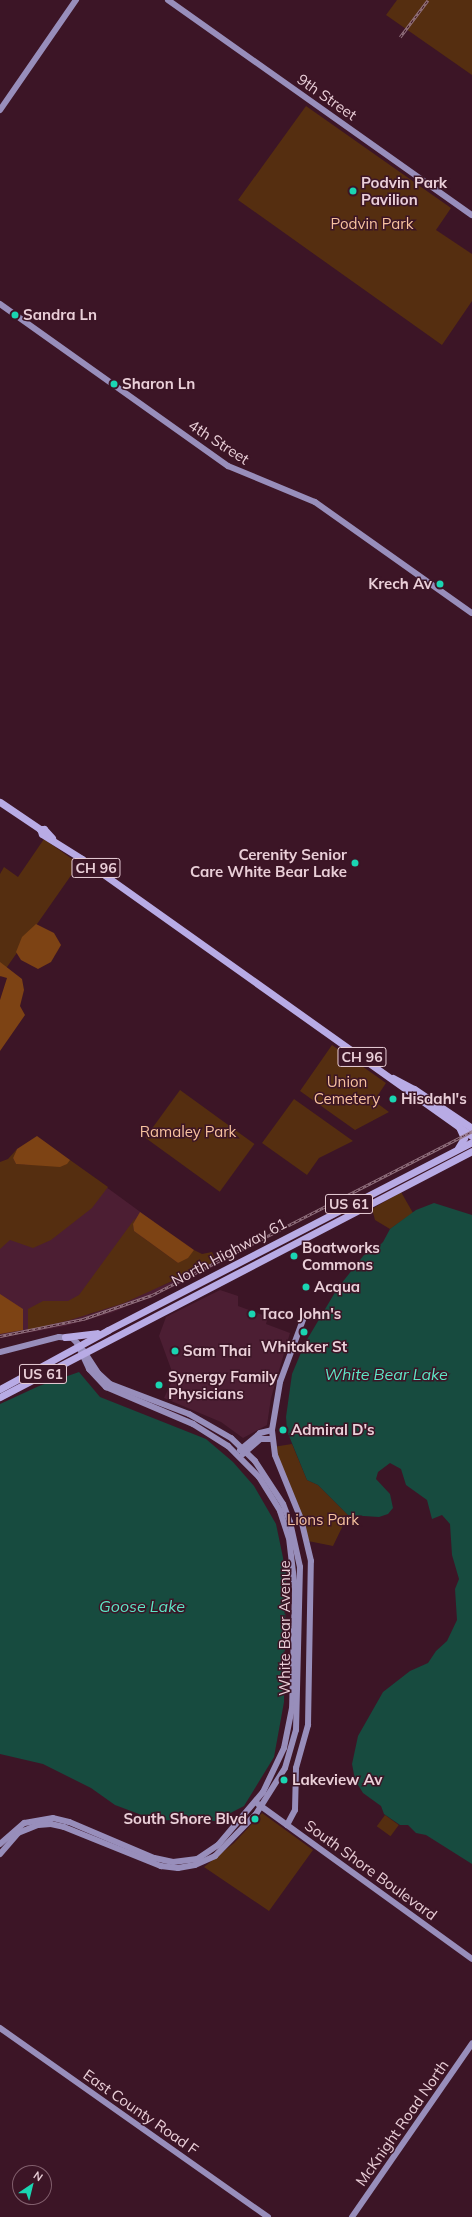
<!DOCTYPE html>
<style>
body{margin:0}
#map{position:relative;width:472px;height:2217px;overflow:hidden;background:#3c1526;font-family:Mulish,sans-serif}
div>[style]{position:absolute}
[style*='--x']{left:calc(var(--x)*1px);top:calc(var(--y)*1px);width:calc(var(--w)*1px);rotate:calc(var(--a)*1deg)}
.built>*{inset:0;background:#4c1e33}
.green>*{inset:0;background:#552e10;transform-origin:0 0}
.forest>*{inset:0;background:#7d4314}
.water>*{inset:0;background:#174b3f}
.secondary>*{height:6px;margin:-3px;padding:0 3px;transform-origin:3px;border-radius:3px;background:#988ebb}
.primary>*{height:7px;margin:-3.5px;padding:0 3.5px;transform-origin:3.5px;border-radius:3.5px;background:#b8abe5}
.rail>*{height:2.5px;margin-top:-1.25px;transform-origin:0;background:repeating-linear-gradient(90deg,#3c1526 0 3px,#947481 0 6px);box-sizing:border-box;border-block:1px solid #947481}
.dots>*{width:11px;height:11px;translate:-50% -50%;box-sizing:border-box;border:2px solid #3c1526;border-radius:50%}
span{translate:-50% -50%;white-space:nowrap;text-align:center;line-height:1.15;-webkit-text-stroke:3px #3c1526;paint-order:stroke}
.shield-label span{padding:1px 3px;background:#3c1526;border:1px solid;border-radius:3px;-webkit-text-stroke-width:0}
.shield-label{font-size:14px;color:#eacfd8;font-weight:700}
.street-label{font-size:15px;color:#eacfd8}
.poi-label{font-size:15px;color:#eacfd8;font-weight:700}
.left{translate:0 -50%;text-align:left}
.right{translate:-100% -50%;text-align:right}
.park-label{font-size:15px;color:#f7c29f}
.water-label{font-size:16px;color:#5de6c6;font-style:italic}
.north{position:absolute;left:12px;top:2165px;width:40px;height:40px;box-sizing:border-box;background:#3c1526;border:1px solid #825f6d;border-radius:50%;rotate:35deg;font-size:11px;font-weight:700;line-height:16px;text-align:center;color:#eacfd8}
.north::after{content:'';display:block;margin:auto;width:14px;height:18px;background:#1ad5b2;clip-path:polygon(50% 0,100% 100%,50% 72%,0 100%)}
</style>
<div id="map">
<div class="built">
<i style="clip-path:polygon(42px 1140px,154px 1222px,88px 1315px,183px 1277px,240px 1248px,242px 1252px,178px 1285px,111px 1313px,65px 1326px,0 1338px,0 1201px)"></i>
<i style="clip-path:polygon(220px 1290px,238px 1296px,238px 1306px,268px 1317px,266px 1324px,290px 1333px,271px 1398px,267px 1425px,243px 1438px,221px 1422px,164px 1398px,174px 1377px,159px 1336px,166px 1317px)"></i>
</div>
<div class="green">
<i style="clip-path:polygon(397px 0,472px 0,472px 75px,386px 15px)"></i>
<i style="clip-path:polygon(306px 106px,451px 208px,436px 230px,472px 254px,472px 301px,442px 345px,238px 200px)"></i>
<i style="clip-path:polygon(44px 839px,79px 864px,0 977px,0 874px,4px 867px,18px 877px)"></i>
<i style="clip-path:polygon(332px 1045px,386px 1083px,374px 1101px,389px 1112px,355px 1130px,300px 1091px)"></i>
<i style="left:180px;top:1090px;width:92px;height:59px;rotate:36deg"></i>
<i style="clip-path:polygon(294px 1099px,353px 1141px,319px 1158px,307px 1175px,262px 1143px)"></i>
<i style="clip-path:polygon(17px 1149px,13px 1158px,16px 1164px,62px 1166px,70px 1160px,108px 1187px,92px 1208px,51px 1240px,33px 1248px,10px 1240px,0 1249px,0 1162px,8px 1159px)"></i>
<i style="clip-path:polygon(401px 1192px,413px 1213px,390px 1229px,375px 1220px,372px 1209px)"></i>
<i style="clip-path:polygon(136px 1217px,133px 1224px,134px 1231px,178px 1263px,194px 1250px,202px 1254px,212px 1252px,216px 1261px,124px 1303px,70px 1320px,28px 1330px,28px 1309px,43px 1301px,68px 1301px,79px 1295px)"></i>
<i style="clip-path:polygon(292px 1444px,307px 1480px,318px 1485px,348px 1515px,333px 1546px,308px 1541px,273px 1447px)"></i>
<i style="clip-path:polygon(262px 1813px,313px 1850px,269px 1911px,204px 1867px,234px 1843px)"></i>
<i style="left:385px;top:1815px;width:17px;height:14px;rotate:36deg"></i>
</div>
<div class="forest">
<i style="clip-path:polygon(36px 924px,54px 933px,61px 945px,51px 962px,38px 969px,21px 960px,16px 952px,22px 937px)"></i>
<i style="clip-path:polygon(0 962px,22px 979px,24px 990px,20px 1006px,25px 1015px,0 1051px,0 1000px,7px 978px,0 976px)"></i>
<i style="clip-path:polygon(37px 1136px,70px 1160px,67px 1164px,60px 1167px,16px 1164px,13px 1158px,17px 1149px)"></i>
<i style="clip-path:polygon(140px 1212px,194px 1250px,188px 1258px,178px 1263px,134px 1231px,133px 1224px)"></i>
<i style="clip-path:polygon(0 1294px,23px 1309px,23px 1330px,0 1334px)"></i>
</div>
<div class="water">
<i style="clip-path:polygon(434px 1203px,472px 1215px,472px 1864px,426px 1835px,416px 1833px,408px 1825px,400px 1825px,384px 1814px,381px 1806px,363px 1793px,355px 1780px,352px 1764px,358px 1736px,383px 1692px,410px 1671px,428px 1663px,436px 1651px,447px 1641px,457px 1620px,455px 1589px,459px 1579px,452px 1555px,450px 1524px,442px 1515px,432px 1519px,427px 1500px,406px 1485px,401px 1469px,390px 1463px,378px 1472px,376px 1479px,390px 1494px,393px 1508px,388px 1514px,379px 1517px,348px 1515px,318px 1485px,307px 1480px,287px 1431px,286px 1417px,292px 1374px,305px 1343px,337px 1289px,364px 1255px,375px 1250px,383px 1242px,390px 1229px,416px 1210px)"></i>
<i style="clip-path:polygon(79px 1372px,100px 1397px,206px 1439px,233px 1462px,254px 1486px,276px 1524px,286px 1572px,284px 1702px,274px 1757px,244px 1806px,215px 1821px,155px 1820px,115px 1805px,91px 1788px,43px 1764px,0 1754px,0 1404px,39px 1386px)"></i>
</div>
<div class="secondary">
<i style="--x:168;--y:0;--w:372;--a:35.3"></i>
<i style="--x:0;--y:110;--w:134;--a:-55.4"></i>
<i style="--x:0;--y:304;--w:280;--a:35.4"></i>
<i style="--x:228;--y:466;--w:94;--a:22.5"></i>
<i style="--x:315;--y:502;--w:192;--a:35.3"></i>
<i style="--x:0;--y:1352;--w:61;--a:-14.3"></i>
<i style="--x:59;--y:1337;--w:13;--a:4"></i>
<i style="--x:72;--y:1338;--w:7;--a:45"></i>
<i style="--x:77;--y:1343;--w:29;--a:65"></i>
<i style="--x:89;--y:1369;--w:25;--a:47"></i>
<i style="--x:106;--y:1387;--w:95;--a:23"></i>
<i style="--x:193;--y:1424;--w:41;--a:32.2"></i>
<i style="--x:228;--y:1446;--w:44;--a:45"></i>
<i style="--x:259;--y:1477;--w:40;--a:58"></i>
<i style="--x:280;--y:1511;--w:28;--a:72"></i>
<i style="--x:289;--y:1538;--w:51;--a:83.3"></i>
<i style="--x:295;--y:1589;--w:119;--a:91.4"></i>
<i style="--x:292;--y:1708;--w:41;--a:101.3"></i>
<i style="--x:284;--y:1748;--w:49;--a:115.5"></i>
<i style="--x:263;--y:1792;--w:70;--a:130.3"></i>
<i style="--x:218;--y:1845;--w:25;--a:146"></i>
<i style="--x:197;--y:1859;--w:24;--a:173"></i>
<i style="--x:173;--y:1862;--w:19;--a:-168"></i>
<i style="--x:154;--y:1858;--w:92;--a:-157"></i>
<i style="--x:69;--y:1822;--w:16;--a:-166"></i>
<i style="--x:53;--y:1818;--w:29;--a:170"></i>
<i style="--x:24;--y:1823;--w:32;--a:139"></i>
<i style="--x:240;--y:1450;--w:26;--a:-40"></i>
<i style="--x:260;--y:1433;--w:12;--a:-14"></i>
<i style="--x:243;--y:1454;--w:23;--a:-41"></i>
<i style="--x:260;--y:1439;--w:12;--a:0"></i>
<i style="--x:258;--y:1804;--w:264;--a:35.9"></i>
<i style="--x:287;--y:1825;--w:17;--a:-62"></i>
<i style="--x:295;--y:1810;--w:42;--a:-88.6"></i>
<i style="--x:296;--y:1768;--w:45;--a:-74.4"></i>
<i style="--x:308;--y:1725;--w:164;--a:-89"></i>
<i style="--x:311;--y:1561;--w:43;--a:-103.4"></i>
<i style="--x:301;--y:1519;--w:69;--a:-112.1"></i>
<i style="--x:275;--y:1455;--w:25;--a:-97"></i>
<i style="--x:272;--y:1430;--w:49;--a:-80.5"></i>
<i style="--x:280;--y:1382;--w:69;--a:-69.7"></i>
<i style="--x:0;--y:1854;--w:28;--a:-49"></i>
<i style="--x:18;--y:1833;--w:22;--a:-22"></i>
<i style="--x:38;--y:1825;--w:13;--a:-4"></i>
<i style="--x:51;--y:1824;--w:13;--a:13"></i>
<i style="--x:64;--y:1827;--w:105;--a:21.9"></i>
<i style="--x:161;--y:1866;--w:17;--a:7"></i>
<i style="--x:178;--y:1868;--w:17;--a:-10"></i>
<i style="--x:195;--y:1865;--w:22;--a:-24"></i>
<i style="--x:215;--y:1856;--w:59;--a:-45.7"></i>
<i style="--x:256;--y:1814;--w:54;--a:-57.8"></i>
<i style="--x:285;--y:1768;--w:40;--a:-74"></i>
<i style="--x:296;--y:1730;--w:163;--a:-88.6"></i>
<i style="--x:300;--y:1567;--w:46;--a:-102.5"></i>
<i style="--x:290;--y:1522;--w:19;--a:-111"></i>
<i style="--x:283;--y:1504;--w:51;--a:-123.1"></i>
<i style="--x:255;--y:1461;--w:33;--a:-136"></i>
<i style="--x:231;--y:1438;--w:48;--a:-150.3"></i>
<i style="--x:189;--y:1414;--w:85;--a:-159.2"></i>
<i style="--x:110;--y:1384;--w:16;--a:-137"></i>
<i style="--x:98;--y:1373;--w:27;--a:-123"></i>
<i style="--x:0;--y:2028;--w:328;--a:35.2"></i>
<i style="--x:352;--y:2217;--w:211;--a:-55.3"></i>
</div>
<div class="primary">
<i style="--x:0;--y:802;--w:48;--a:34"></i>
<i style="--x:40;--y:829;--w:5;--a:68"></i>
<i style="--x:42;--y:834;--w:47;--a:32"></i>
<i style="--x:82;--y:859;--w:478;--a:35.4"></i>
<i style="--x:40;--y:829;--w:4;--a:0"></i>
<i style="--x:44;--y:829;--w:12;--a:48"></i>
<i style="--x:393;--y:1078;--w:24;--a:28"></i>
<i style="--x:414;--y:1089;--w:70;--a:33.9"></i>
<i style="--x:458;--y:1148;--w:12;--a:-59"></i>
<i style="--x:464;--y:1138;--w:12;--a:-114"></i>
<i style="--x:65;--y:1337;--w:32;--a:-7"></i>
<i style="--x:0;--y:1389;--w:123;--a:-28.6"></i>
<i style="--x:108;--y:1330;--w:410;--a:-27.3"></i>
<i style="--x:0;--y:1397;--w:532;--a:-27.53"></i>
</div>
<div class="rail">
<i style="--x:400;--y:37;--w:46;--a:-52.9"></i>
<i style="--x:0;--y:1336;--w:85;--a:-11.6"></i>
<i style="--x:83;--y:1319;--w:73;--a:-19.2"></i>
<i style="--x:152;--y:1295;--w:360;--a:-27.1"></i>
</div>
<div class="dots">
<i style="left:353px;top:191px;background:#1ad5b2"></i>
<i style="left:15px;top:315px;background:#1ad5b2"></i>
<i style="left:114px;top:384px;background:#1ad5b2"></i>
<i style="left:440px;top:584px;background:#1ad5b2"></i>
<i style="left:355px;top:863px;background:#1ad5b2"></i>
<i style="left:393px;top:1099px;background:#1ad5b2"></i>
<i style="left:294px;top:1256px;background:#1ad5b2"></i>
<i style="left:306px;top:1287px;background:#1ad5b2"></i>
<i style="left:252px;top:1314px;background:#1ad5b2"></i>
<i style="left:304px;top:1332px;background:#1ad5b2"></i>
<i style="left:175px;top:1351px;background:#1ad5b2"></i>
<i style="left:159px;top:1385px;background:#1ad5b2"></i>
<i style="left:283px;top:1430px;background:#1ad5b2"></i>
<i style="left:284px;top:1780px;background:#1ad5b2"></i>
<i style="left:255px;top:1819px;background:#1ad5b2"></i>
</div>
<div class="shield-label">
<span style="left:96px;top:868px">CH 96</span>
<span style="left:362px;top:1057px">CH 96</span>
<span style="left:349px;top:1204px">US 61</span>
<span style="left:43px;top:1374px">US 61</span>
</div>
<div class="street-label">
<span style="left:327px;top:97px;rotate:35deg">9th Street</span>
<span style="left:219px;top:442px;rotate:33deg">4th Street</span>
<span style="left:229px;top:1252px;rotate:-28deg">North Highway 61</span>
<span style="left:285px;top:1628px;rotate:-90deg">White Bear Avenue</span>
<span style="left:371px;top:1870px;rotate:36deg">South Shore Boulevard</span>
<span style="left:141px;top:2112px;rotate:35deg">East County Road F</span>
<span style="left:402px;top:2123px;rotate:-55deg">McKnight Road North</span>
</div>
<div class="poi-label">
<span class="left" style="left:361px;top:191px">Podvin Park<br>Pavilion</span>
<span class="left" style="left:23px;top:315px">Sandra Ln</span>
<span class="left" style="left:122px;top:384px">Sharon Ln</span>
<span class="right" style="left:432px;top:584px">Krech Av</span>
<span class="right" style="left:347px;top:863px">Cerenity Senior<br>Care White Bear Lake</span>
<span class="left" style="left:401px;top:1099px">Hisdahl's</span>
<span class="left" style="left:302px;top:1256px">Boatworks<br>Commons</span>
<span class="left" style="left:314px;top:1287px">Acqua</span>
<span class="left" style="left:260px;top:1314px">Taco John's</span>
<span style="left:304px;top:1347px">Whitaker St</span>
<span class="left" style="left:183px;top:1351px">Sam Thai</span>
<span class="left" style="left:168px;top:1385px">Synergy Family<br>Physicians</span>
<span class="left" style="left:291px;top:1430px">Admiral D's</span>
<span class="left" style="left:292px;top:1780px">Lakeview Av</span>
<span class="right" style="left:247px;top:1819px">South Shore Blvd</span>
</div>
<div class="park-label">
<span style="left:372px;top:224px">Podvin Park</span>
<span style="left:347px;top:1090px">Union<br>Cemetery</span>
<span style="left:188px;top:1132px">Ramaley Park</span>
<span style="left:323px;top:1520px">Lions Park</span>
</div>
<div class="water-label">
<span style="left:386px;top:1374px">White Bear Lake</span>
<span style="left:142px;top:1606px">Goose Lake</span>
</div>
<div class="north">N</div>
</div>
